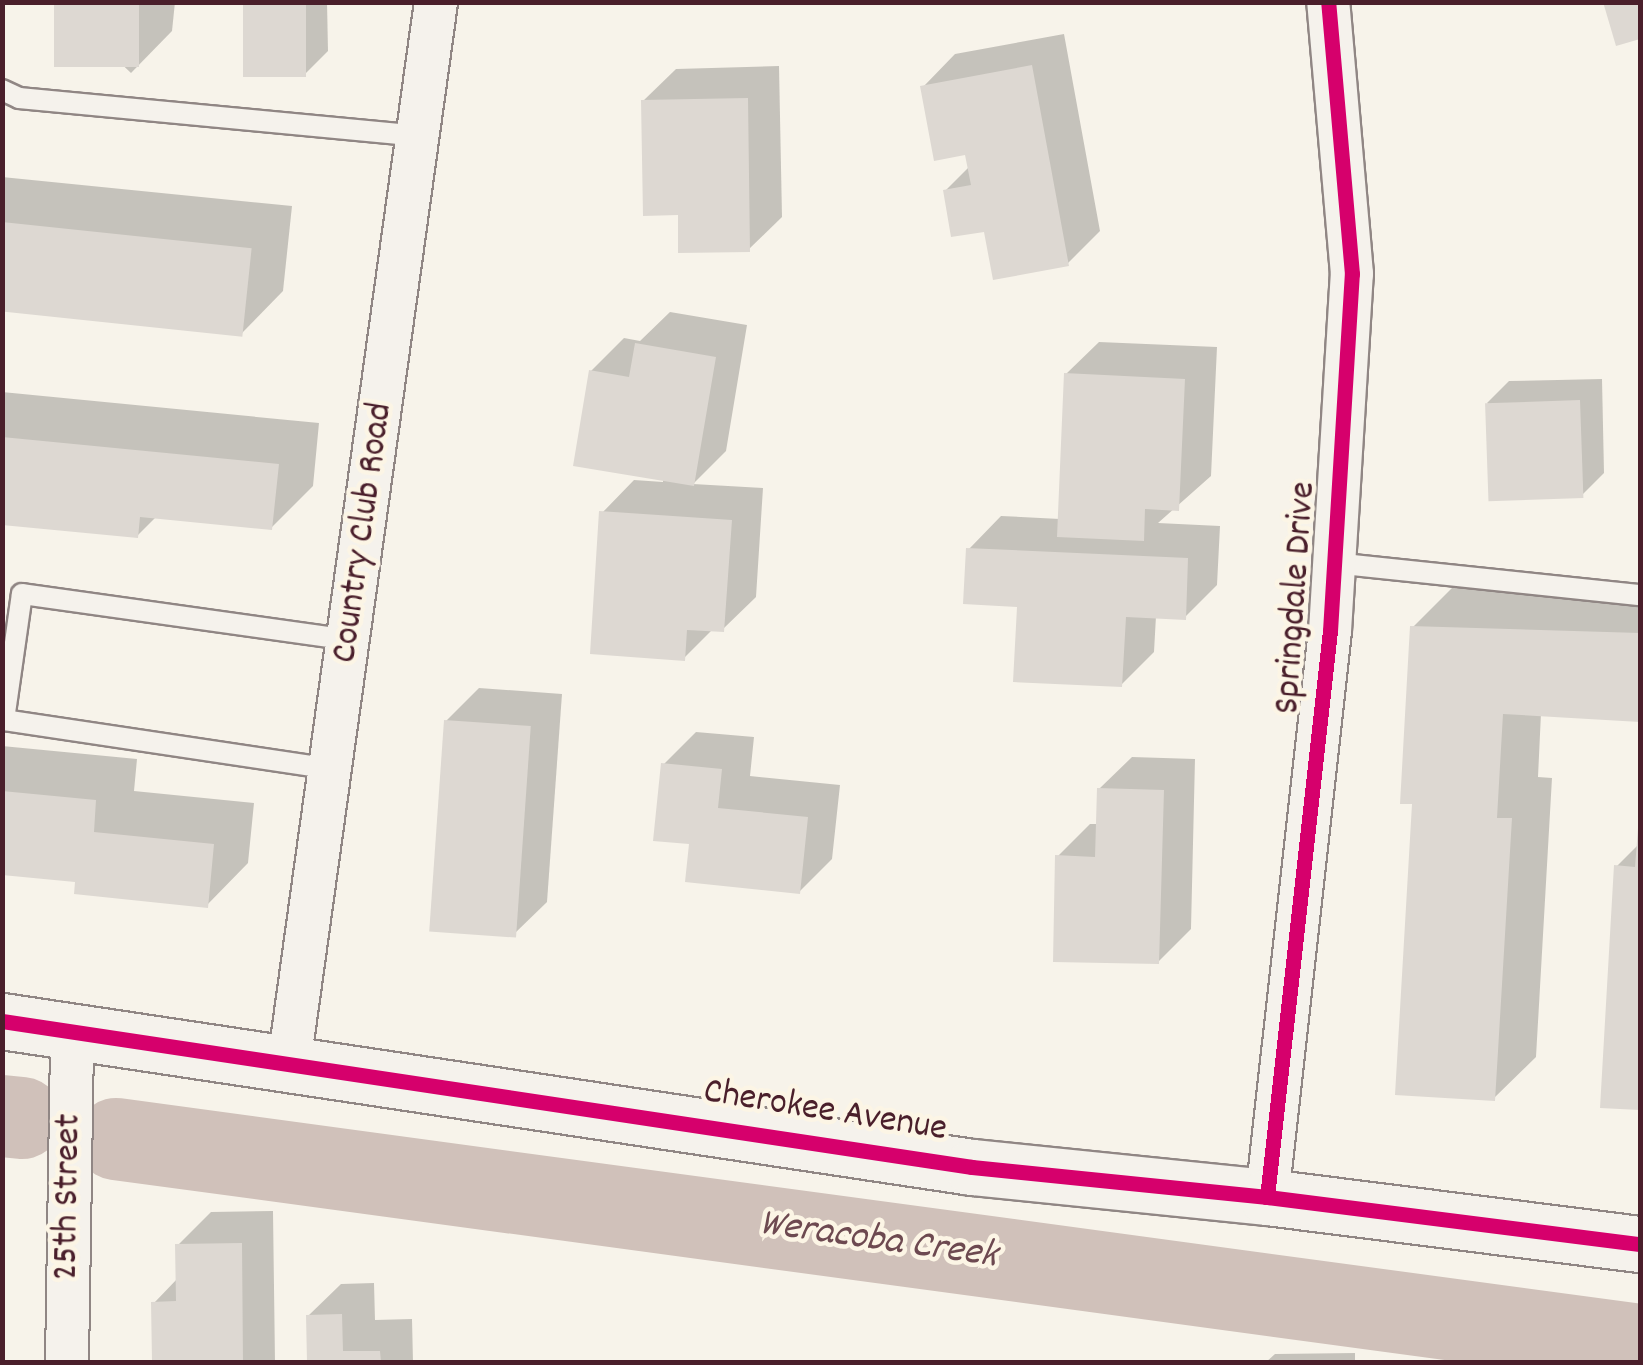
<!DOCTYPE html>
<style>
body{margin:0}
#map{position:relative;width:1643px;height:1365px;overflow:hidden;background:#f7f3ea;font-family:Dekko,sans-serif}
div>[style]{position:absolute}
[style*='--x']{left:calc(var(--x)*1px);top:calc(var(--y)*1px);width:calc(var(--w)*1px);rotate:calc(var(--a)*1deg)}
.shadow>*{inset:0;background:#0003}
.river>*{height:82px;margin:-41px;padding:0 41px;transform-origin:41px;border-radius:41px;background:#d0c1ba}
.building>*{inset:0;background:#ddd8d2;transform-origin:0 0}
.roads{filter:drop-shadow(2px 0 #908684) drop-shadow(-2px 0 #908684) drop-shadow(0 2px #908684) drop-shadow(0 -2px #908684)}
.lane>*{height:20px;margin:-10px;padding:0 10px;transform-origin:10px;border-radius:10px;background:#f5f2ec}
.street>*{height:42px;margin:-21px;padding:0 21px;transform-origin:21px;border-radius:21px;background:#f5f2ec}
.secondary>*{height:55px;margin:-27.5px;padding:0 27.5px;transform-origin:27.5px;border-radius:27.5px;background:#f5f2ec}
.cycleway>*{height:15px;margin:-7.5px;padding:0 7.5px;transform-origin:7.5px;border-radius:7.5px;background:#d6006c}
span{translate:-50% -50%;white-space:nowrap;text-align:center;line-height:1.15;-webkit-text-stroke:9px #fcf5e5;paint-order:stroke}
.street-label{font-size:38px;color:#4a1f2b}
.water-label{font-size:40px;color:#6d4950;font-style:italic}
.frame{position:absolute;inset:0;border:5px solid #4a1f2b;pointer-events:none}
</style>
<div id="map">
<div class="shadow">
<i style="clip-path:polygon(56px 2px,175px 2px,172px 31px,131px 73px)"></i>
<i style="clip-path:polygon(246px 2px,327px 2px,328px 51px,306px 73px)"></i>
<i style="clip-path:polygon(1064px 34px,1100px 231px,1067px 264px,986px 229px,945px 191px,970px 166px,968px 152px,923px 87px,955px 54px)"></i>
<i style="clip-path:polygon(779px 66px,782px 217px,749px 249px,680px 212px,643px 101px,676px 69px)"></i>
<i style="clip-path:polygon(2px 177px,292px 206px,283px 291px,242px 333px,2px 308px)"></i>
<i style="clip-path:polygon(670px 312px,747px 325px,726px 451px,693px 484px,763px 488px,756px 597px,723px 629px,713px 629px,684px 658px,602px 513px,634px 480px,663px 482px,663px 478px,591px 371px,624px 338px,640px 341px)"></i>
<i style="clip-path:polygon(1099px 342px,1217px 347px,1211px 476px,1158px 523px,1220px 526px,1217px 585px,1185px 617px,1156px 616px,1154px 652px,1121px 685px,1019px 604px,969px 549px,1001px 516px,1060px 519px,1066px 374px)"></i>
<i style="clip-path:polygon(1602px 379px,1604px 473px,1582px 495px,1487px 403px,1509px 381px)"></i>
<i style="clip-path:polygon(2px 392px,319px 423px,313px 486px,272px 527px,157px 516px,137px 536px,2px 522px)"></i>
<i style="clip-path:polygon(1454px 586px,1558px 592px,1640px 590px,1640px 719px,1541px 713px,1538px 777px,1552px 778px,1536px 1057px,1494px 1098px,1414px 802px,1413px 627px)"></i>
<i style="clip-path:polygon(479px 688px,562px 694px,547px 902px,514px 934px,446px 721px)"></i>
<i style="clip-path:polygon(696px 732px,754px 737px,750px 776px,840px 785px,832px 859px,800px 891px,691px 842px,664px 764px)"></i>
<i style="clip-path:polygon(2px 746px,137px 759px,134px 791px,254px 803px,248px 863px,207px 905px,78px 880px,2px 873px)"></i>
<i style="clip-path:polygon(1132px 757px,1195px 759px,1191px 929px,1158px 962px,1058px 856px,1090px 824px,1098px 824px,1099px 789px)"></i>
<i style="clip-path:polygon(1640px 833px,1640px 1108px,1603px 1105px,1617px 866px,1639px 844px)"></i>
<i style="clip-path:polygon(273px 1211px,275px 1362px,179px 1362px,154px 1303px,178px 1278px,178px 1245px,211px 1212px)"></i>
<i style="clip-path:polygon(374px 1283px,375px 1320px,412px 1319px,413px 1362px,309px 1362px,308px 1316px,341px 1284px)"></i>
<i style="clip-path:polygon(1355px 1353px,1355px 1362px,1266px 1362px,1275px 1354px)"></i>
<i style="clip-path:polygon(587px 1360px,587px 1362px,519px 1362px,520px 1362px)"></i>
<i style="clip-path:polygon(740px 1360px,740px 1362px,636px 1362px,637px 1361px)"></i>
</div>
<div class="river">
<i style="--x:2;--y:1116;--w:20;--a:6"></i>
<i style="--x:116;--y:1139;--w:1538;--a:7.7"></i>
</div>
<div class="building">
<i style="left:54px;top:2px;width:85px;height:65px"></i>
<i style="left:243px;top:2px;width:63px;height:75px"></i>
<i style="clip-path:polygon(1603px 2px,1640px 2px,1640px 39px,1616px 46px)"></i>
<i style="clip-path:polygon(1032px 65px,1069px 266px,993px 280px,984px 232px,951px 237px,943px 190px,971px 185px,965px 155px,934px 161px,920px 86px)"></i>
<i style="clip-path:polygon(748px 98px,750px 252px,678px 253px,678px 215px,643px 216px,641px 100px)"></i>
<i style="left:2px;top:222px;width:251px;height:89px;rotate:6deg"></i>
<i style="clip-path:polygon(635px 343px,716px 357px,694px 486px,573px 466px,589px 370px,629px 377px)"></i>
<i style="clip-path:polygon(1064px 373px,1185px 379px,1179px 511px,1145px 509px,1144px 541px,1057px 537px)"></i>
<i style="left:1580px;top:400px;width:98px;height:95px;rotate:88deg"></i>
<i style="clip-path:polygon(2px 437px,279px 464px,272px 530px,140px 517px,138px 538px,2px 525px)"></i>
<i style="clip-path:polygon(599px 511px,732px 520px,724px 632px,687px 630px,685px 661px,590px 654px)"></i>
<i style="clip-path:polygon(966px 548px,1188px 558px,1186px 620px,1126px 617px,1122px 687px,1013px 682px,1017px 607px,963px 604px)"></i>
<i style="clip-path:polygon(1410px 626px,1640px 633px,1640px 722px,1503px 714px,1497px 818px,1512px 818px,1495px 1101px,1395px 1095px,1412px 804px,1400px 804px)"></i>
<i style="left:444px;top:720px;width:87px;height:212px;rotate:4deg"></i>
<i style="clip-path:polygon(661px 763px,722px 769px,718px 808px,808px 817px,800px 894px,685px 882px,689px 844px,653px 841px)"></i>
<i style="clip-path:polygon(1097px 788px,1164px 790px,1159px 964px,1053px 962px,1055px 855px,1095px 857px)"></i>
<i style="clip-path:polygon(2px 791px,96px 800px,94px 832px,214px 844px,208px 908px,74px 894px,75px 882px,2px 875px)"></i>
<i style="clip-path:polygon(1638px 828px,1640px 829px,1640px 1110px,1600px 1108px,1614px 865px,1635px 867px)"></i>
<i style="clip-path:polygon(242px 1243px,243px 1362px,152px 1361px,151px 1302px,176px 1301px,175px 1244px)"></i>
<i style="clip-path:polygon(342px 1314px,343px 1351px,380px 1351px,381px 1362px,307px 1362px,306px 1315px)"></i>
</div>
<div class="roads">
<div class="lane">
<i style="--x:2;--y:90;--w:19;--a:25"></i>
<i style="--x:19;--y:98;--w:403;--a:5.4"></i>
<i style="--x:1334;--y:563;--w:308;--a:6"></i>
<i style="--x:331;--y:769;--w:331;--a:-171.5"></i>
<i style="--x:4;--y:720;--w:127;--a:-81.9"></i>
<i style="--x:22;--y:594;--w:331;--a:8"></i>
</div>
<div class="street">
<i style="--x:289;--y:1063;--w:1071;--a:-82.11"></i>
<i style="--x:1267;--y:1197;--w:569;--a:-83.65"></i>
<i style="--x:1330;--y:631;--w:358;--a:-86.5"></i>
<i style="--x:1352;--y:274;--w:273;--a:-95"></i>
<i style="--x:67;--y:1362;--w:331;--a:-89.1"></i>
</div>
<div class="secondary">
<i style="--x:2;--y:1021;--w:981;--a:8.56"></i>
<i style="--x:972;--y:1167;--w:297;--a:5.8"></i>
<i style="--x:1267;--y:1197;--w:376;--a:7.2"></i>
</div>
</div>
<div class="cycleway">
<i style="--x:2;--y:1021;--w:981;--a:8.56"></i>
<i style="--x:972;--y:1167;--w:297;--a:5.8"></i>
<i style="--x:1267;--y:1197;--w:376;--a:7.2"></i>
<i style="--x:1267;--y:1197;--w:569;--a:-83.65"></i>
<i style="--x:1330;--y:631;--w:358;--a:-86.5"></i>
<i style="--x:1352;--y:274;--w:273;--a:-95"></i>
</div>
<div class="street-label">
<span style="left:364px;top:533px;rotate:-82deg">Country Club Road</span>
<span style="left:1297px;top:598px;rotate:-86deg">Springdale Drive</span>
<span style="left:825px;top:1112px;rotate:9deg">Cherokee Avenue</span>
<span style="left:69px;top:1197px;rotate:-89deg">25th Street</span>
</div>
<div class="water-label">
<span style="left:878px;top:1242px;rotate:8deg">Weracoba Creek</span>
</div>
<div class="frame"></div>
</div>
